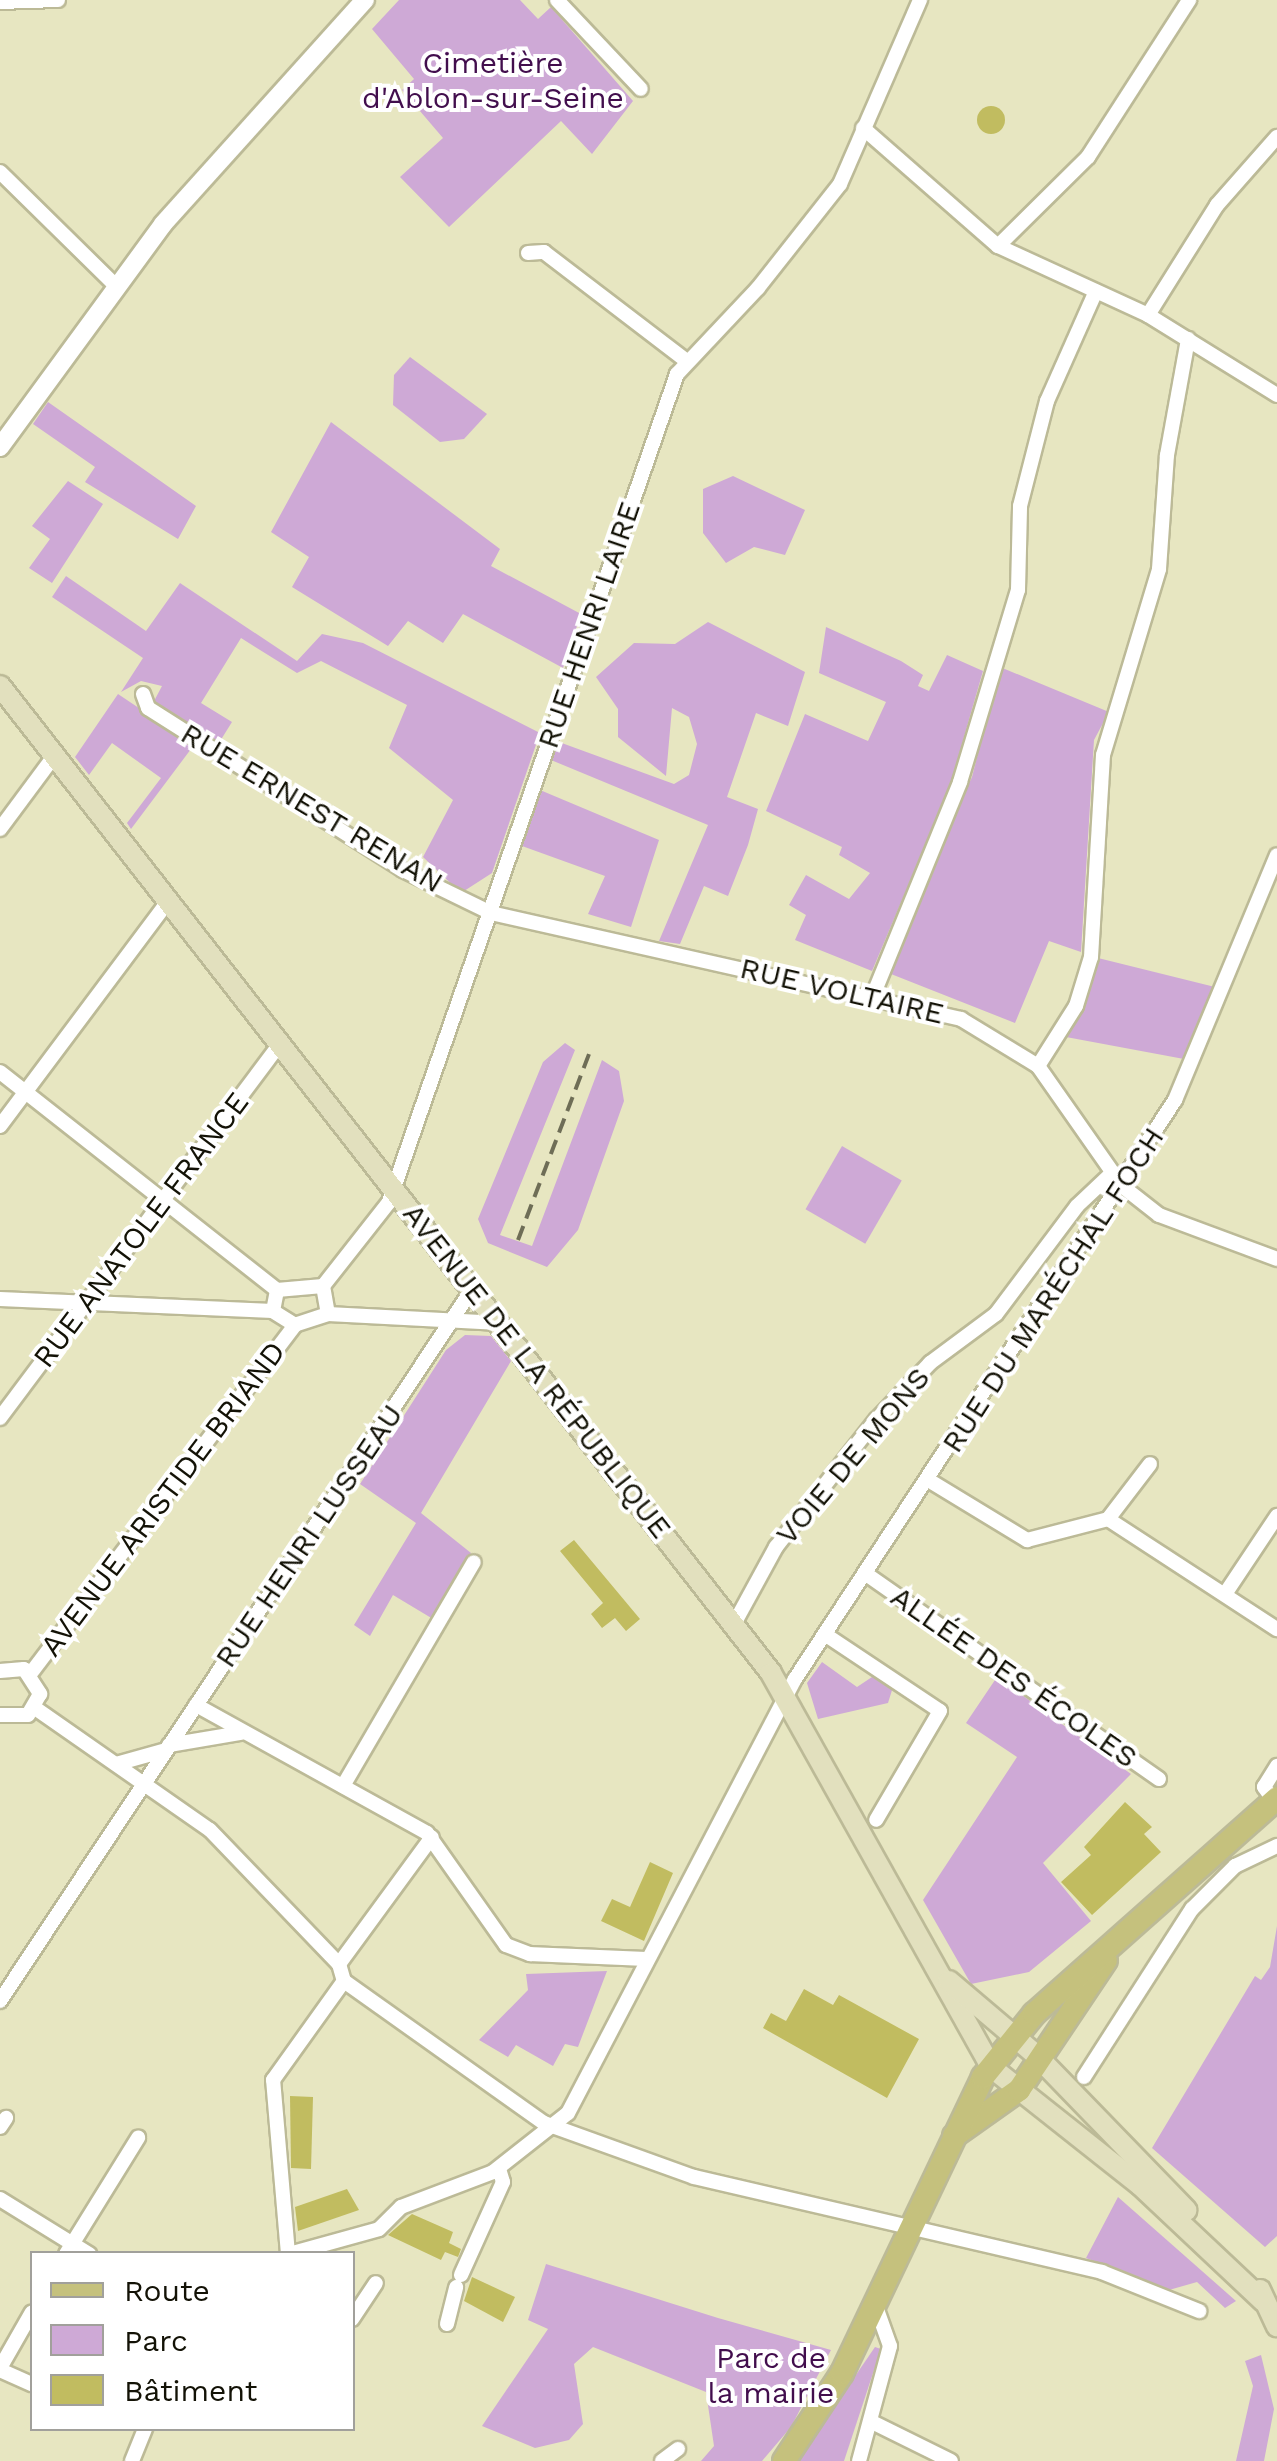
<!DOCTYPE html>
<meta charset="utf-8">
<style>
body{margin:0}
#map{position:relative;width:1277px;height:2461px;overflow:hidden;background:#e7e6c1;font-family:"Work Sans",sans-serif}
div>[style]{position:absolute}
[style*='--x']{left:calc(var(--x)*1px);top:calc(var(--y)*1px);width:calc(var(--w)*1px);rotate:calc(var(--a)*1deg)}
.green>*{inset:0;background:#cea9d6;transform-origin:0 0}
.building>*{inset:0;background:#c1bc60}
.round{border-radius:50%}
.roads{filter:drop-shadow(2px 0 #bcba97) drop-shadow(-2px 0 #bcba97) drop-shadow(0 2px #bcba97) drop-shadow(0 -2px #bcba97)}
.minor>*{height:14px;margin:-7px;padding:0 7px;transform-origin:7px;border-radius:7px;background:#fff}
.tertiary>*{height:18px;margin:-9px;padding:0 9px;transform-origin:9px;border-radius:9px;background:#fff}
.secondary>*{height:20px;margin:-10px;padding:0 10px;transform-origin:10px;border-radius:10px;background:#e2e0be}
.primary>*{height:22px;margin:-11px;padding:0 11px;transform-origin:11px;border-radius:11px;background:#c5c17d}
.rail>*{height:4px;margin-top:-2px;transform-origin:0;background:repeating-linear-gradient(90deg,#6e6d56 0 15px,transparent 0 23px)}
span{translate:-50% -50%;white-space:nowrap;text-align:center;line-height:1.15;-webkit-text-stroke:8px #fff;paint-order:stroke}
.park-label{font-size:30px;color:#420e4d}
.street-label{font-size:30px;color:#131206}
.legend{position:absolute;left:30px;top:2251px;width:325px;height:180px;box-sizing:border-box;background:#fff;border:2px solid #a1a09b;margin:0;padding:12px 18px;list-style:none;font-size:30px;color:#131206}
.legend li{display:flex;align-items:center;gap:20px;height:50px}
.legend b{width:50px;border:2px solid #a1a09b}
</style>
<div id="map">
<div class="green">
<i style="clip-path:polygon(399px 0,520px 0,538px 19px,551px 7px,633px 101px,592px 154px,561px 121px,449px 227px,400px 177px,443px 138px,402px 90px,414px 79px,372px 29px)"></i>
<i style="clip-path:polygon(410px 357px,487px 414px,464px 439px,440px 442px,393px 405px,394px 375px)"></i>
<i style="clip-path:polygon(48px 402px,196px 506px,178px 539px,85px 482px,95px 467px,33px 424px)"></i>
<i style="clip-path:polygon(331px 422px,500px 549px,491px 566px,581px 614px,563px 668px,463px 614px,443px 643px,408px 621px,388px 646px,292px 587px,309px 557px,271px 532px)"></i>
<i style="clip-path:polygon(733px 476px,805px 510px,785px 555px,754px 547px,726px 563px,703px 533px,703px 489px)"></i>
<i style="clip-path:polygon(68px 481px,103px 504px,52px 583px,29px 568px,50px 539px,32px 526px)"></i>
<i style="clip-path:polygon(66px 576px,146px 631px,180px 583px,297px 661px,322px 634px,363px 643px,540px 733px,492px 873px,461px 893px,423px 857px,453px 800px,389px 748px,407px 705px,321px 661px,297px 673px,241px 638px,201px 703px,232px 722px,217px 746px,153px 703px,162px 686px,141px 681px,121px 692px,143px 658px,52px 597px)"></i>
<i style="clip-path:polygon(708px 622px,805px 672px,788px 726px,756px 713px,727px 797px,758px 809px,748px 845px,728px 896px,704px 886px,680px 944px,659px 941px,708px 825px,551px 760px,559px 742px,674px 784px,689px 775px,697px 744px,689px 717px,672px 708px,666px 776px,618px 737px,618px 709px,596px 677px,634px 643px,675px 644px)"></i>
<i style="clip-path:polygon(826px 627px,901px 661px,923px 675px,918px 686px,929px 691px,947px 655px,983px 671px,949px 789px,872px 971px,795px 940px,806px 915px,789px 905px,806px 875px,849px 899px,870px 873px,839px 855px,842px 847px,766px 811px,805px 714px,868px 741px,886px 702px,819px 673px)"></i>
<i style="clip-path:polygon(1000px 667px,1109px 712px,1094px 740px,1081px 952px,1049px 941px,1015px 1023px,891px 974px,928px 869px,972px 777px)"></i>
<i style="clip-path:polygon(118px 694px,194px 745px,131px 829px,127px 823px,161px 778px,112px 743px,89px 775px,75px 757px)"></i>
<i style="clip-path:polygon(540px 790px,659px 840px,631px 927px,588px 914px,605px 876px,522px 846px)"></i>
<i style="clip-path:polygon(1098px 958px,1215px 987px,1184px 1059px,1066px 1037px)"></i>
<i style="clip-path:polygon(565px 1043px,575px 1050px,500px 1235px,532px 1246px,602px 1060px,619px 1071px,624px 1101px,578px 1230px,547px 1267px,488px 1243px,478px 1219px,543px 1062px)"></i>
<i style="left:842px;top:1146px;width:69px;height:73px;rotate:30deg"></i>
<i style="clip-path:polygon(465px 1335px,491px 1336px,511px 1361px,421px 1513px,471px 1553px,433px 1619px,393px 1595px,370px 1636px,354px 1625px,416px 1523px,360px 1484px,446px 1350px)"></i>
<i style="clip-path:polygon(822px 1662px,857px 1687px,875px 1675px,893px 1687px,888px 1703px,818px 1719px,807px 1683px)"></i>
<i style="clip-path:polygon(997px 1677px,1131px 1774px,1043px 1863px,1091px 1921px,1029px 1972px,971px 1984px,923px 1900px,1017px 1757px,966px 1723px)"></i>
<i style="clip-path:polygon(1277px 1926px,1277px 2236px,1265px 2247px,1152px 2148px,1255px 1976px,1261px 1980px,1270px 1967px)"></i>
<i style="clip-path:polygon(607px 1971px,578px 2047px,565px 2044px,553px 2066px,516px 2045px,508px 2057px,479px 2040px,528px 1990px,526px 1974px)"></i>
<i style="clip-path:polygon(1118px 2197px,1236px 2301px,1225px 2308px,1197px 2282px,1169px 2290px,1086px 2258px)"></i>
<i style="clip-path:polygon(546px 2264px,718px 2318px,831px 2350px,791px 2427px,762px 2461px,701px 2461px,714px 2446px,706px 2392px,593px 2347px,574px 2364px,583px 2424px,569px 2440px,535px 2448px,482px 2426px,548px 2329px,528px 2320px)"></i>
<i style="clip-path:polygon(875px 2347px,881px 2349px,844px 2461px,797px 2461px)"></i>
<i style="clip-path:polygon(1261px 2355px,1274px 2409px,1264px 2461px,1236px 2461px,1253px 2386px,1245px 2361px)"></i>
</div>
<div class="building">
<i class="round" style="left:977px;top:106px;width:28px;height:28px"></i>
<i style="clip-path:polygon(574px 1540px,640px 1619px,626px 1631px,615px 1618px,602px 1628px,591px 1614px,603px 1603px,560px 1551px)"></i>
<i style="clip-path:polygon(1125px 1802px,1152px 1827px,1144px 1834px,1161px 1852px,1092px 1915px,1061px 1882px,1091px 1855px,1084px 1847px)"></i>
<i style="clip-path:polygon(650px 1862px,673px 1873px,644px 1941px,601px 1921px,612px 1899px,630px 1907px)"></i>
<i style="clip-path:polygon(804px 1989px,833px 2005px,839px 1995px,919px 2039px,887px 2098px,763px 2028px,771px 2013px,786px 2021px)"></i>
<i style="clip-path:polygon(290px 2096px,313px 2097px,311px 2169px,291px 2168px)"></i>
<i style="clip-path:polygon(347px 2189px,359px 2210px,298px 2231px,295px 2207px)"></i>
<i style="clip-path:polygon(412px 2214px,453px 2232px,449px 2243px,461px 2249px,458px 2257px,445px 2252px,441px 2260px,388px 2235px)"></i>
<i style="clip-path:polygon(472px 2277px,515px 2297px,503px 2322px,464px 2301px)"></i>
</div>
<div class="roads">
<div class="minor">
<i style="--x:557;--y:0;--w:122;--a:46.7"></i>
<i style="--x:0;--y:2;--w:58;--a:-2"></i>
<i style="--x:863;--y:128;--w:179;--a:41.2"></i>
<i style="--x:998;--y:246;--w:165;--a:24.7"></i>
<i style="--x:1148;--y:315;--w:152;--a:31.8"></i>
<i style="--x:0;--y:172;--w:163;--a:44.5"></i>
<i style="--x:998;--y:246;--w:127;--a:-44.7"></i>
<i style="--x:1088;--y:157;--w:187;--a:-57.2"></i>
<i style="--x:528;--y:253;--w:16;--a:-4"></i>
<i style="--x:544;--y:252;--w:181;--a:37.4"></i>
<i style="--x:1148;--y:315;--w:130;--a:-57.9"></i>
<i style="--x:1217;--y:205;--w:91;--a:-48.6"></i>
<i style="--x:143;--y:694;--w:15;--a:70"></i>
<i style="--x:148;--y:708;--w:302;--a:32.4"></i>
<i style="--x:403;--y:870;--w:98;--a:26"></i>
<i style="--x:491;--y:913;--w:482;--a:12.7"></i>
<i style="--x:961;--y:1019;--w:90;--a:31.4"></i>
<i style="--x:1038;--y:1066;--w:146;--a:55"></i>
<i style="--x:1122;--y:1186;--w:47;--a:38.1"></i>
<i style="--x:1159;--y:1215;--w:126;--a:20.4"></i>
<i style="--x:0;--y:829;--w:92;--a:-53.4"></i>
<i style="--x:872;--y:998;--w:233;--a:-67.8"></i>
<i style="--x:960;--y:782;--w:201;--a:-73.2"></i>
<i style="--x:1018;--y:590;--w:84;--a:-88.6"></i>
<i style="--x:1020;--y:506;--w:108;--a:-75.6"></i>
<i style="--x:1047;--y:401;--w:120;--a:-66"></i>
<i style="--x:1038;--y:1066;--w:71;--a:-57.7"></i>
<i style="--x:1076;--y:1006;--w:51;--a:-73"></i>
<i style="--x:1091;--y:957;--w:202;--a:-86.6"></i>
<i style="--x:1103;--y:755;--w:194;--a:-73.2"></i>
<i style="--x:1159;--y:569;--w:114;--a:-86"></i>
<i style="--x:1167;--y:455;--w:118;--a:-79.7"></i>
<i style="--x:0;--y:1072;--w:352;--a:38.2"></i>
<i style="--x:0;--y:1126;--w:282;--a:-53.2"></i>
<i style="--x:323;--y:1286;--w:107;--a:-51.8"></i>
<i style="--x:389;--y:1202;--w:877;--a:-70.82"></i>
<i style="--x:677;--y:374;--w:118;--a:-46.7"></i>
<i style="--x:758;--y:288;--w:132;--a:-51.7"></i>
<i style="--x:840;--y:184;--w:201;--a:-66.5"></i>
<i style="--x:323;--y:1286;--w:28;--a:80"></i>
<i style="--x:328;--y:1314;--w:35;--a:162"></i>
<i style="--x:295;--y:1325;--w:26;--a:-148"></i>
<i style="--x:273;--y:1311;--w:21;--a:-79"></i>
<i style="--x:277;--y:1290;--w:46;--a:-5"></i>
<i style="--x:0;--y:1299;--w:273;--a:2.5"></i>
<i style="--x:328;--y:1314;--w:172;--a:3"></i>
<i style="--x:0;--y:1418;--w:469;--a:-53.2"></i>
<i style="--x:930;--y:1481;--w:114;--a:31.3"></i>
<i style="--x:1027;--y:1540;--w:84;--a:-14.5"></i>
<i style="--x:1108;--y:1519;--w:202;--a:33.1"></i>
<i style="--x:1108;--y:1519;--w:69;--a:-52.6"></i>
<i style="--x:869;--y:1576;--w:354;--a:35"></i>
<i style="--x:1225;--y:1594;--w:94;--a:-56.3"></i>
<i style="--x:734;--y:1624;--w:88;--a:-61.4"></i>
<i style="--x:776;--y:1547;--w:162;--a:-51.8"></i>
<i style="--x:876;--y:1420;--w:79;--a:-46.5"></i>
<i style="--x:930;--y:1363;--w:82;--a:-36.6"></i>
<i style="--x:996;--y:1314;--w:135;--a:-53.1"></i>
<i style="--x:1077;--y:1206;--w:48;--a:-43.3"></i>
<i style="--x:829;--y:1637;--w:133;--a:33.7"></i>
<i style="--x:940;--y:1711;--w:126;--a:120.4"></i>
<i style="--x:0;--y:1671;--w:24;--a:-5"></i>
<i style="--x:24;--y:1669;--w:30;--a:57"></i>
<i style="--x:40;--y:1694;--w:24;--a:120"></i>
<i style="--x:28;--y:1715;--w:28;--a:180"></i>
<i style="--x:31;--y:1673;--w:437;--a:-52.8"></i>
<i style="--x:196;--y:1705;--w:264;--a:29"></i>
<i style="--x:427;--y:1833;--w:137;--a:54.8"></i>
<i style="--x:506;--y:1945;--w:26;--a:21"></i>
<i style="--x:530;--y:1954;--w:115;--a:2.5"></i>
<i style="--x:35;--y:1708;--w:213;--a:34.9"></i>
<i style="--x:210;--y:1830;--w:186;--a:46.1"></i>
<i style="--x:339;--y:1964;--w:18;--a:74"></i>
<i style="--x:169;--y:1745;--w:73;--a:-9.5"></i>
<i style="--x:116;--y:1764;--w:52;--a:-15.6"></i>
<i style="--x:343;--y:1786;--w:259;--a:-59.7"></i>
<i style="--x:1276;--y:1804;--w:21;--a:-125"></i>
<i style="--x:1264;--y:1787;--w:25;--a:-58"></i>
<i style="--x:339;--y:1964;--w:157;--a:-53.8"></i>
<i style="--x:344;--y:1981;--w:245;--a:35.4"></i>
<i style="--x:544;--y:2123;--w:159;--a:19.8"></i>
<i style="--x:694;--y:2177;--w:419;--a:13.1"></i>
<i style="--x:1102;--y:2272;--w:105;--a:21.9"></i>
<i style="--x:0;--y:2001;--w:856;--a:-56.44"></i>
<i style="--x:1084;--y:2077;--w:200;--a:-57.3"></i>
<i style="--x:1192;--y:1909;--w:61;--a:-45"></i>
<i style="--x:1235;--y:1866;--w:47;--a:-25.5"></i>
<i style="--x:0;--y:2127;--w:11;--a:-56"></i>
<i style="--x:0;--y:2199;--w:105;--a:31.7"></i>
<i style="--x:66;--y:2254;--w:137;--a:-58.2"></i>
<i style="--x:288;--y:2254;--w:175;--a:-94.9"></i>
<i style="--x:273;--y:2080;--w:122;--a:-54.4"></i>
<i style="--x:289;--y:2254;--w:93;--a:-15.5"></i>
<i style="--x:379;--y:2229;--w:31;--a:-45"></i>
<i style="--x:401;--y:2207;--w:98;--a:-20.8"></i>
<i style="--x:493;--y:2172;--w:95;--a:-38.2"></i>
<i style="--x:568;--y:2113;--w:490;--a:-62.4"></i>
<i style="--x:795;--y:1679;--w:693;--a:-56.72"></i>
<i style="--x:1175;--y:1100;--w:265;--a:-67.4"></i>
<i style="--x:461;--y:2275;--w:102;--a:-65.7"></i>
<i style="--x:503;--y:2182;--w:14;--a:-107"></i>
<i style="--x:352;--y:2319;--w:43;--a:-56.3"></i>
<i style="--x:447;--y:2324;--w:38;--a:-76"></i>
<i style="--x:0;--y:2368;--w:64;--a:-60.3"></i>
<i style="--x:0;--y:2370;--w:35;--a:24"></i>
<i style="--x:872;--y:2422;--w:88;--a:26.3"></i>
<i style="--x:132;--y:2461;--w:35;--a:-68"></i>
<i style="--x:662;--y:2461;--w:20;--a:-37"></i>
<i style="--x:859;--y:2461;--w:119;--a:-74.9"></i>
<i style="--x:890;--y:2346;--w:48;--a:-109.6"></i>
</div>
<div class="tertiary">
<i style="--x:0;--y:447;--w:276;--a:-53.8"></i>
<i style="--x:163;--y:224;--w:302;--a:-48"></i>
</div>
<div class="secondary">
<i style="--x:0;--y:686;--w:1252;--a:52"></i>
<i style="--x:771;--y:1673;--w:451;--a:60.8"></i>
<i style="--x:991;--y:2067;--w:190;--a:38.4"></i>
<i style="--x:1140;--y:2185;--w:170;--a:43.3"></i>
<i style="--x:949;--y:1981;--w:111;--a:40.3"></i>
<i style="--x:1034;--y:2053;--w:219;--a:45.9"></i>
<i style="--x:1260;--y:2290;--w:40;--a:65"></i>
</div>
<div class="primary">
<i style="--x:954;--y:2136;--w:80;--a:-35.3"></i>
<i style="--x:1019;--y:2090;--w:156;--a:-56.2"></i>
<i style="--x:784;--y:2461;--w:105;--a:-56.6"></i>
<i style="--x:842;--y:2373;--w:328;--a:-64.5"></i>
<i style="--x:983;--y:2077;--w:81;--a:-51"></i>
<i style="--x:1034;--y:2014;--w:325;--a:-41.6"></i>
</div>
</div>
<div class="rail">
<i style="--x:518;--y:1240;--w:199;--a:-69.1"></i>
</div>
<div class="park-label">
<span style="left:493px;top:80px">Cimetière<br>d'Ablon-sur-Seine</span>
<span style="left:771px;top:2375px">Parc de<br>la mairie</span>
</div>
<div class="street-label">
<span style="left:589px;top:625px;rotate:-71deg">RUE HENRI LAIRE</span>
<span style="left:312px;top:808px;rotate:31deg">RUE ERNEST RENAN</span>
<span style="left:842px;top:991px;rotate:13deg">RUE VOLTAIRE</span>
<span style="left:141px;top:1230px;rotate:-53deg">RUE ANATOLE FRANCE</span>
<span style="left:1053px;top:1290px;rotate:-57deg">RUE DU MARÉCHAL FOCH</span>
<span style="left:537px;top:1371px;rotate:52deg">AVENUE DE LA RÉPUBLIQUE</span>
<span style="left:853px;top:1456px;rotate:-50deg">VOIE DE MONS</span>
<span style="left:163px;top:1499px;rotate:-53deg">AVENUE ARISTIDE BRIAND</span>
<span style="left:309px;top:1536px;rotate:-56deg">RUE HENRI LUSSEAU</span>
<span style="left:1014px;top:1677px;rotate:35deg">ALLÉE DES ÉCOLES</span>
</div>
<ul class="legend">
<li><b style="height:12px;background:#c5c17d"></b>Route</li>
<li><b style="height:28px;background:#cea9d6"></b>Parc</li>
<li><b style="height:28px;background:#c1bc60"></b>Bâtiment</li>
</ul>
</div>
